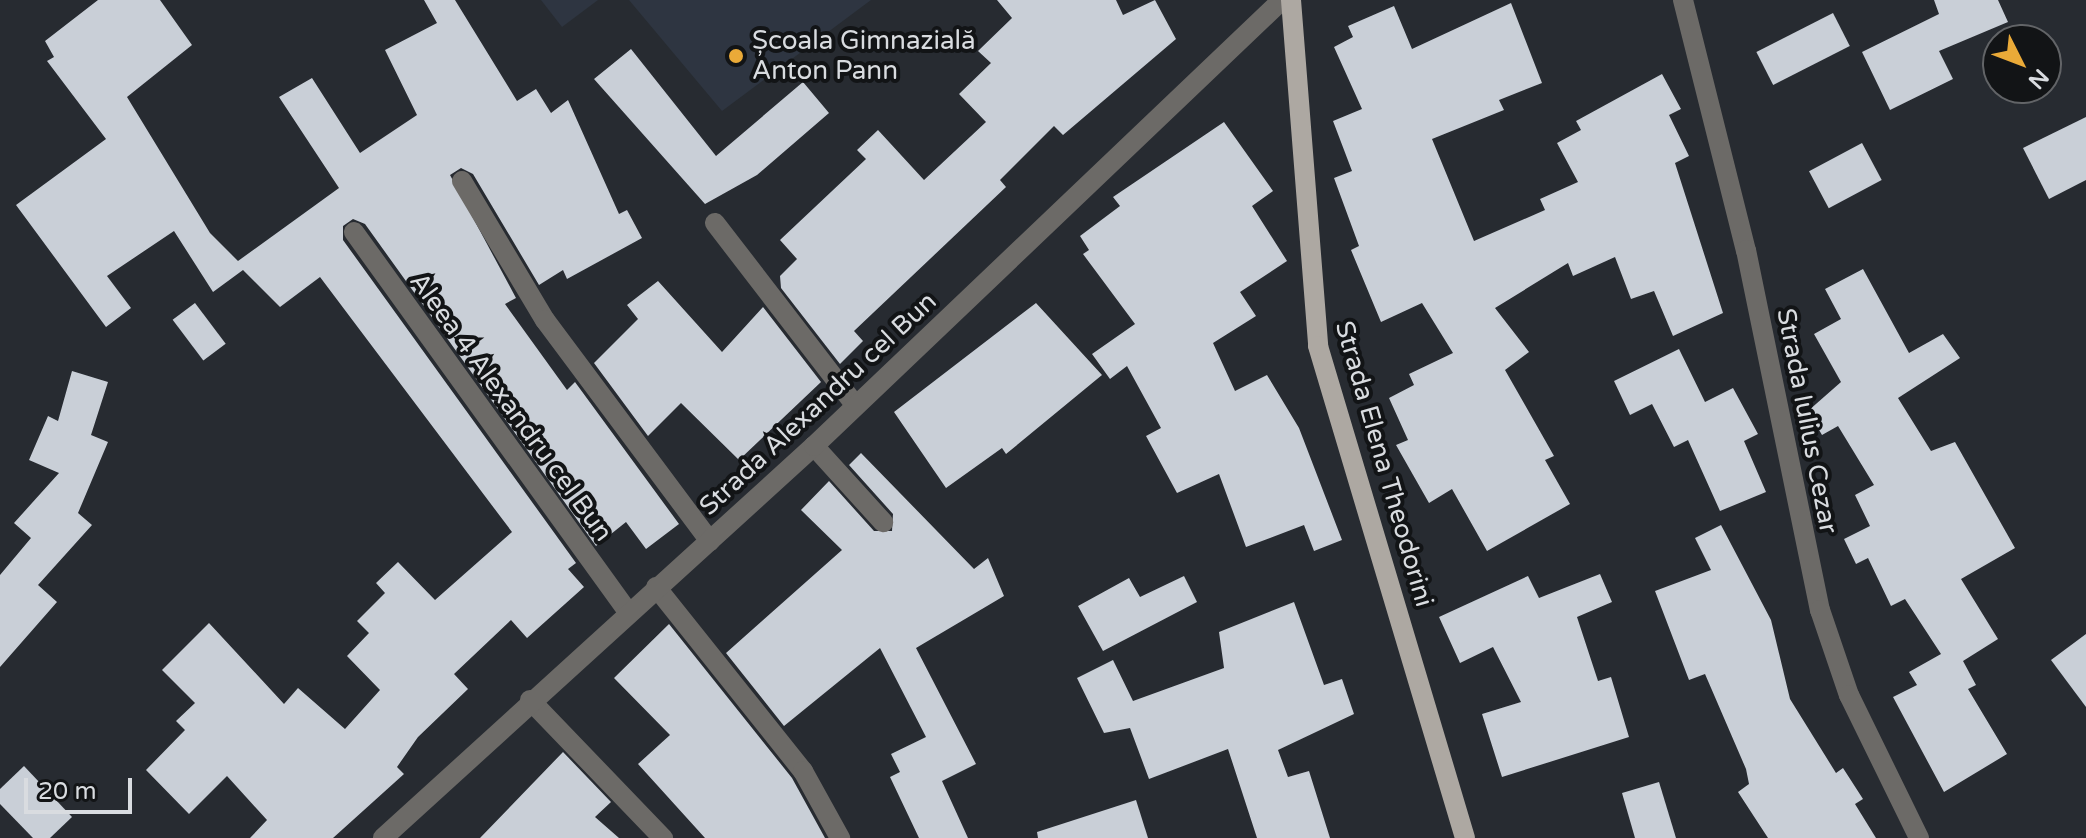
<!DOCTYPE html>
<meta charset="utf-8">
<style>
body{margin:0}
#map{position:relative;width:2086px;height:838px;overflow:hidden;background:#272b31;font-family:"Varela Round",sans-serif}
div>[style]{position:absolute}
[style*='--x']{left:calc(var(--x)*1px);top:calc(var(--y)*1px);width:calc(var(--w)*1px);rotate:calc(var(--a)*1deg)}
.built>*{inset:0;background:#2e3541}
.building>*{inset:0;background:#c9cfd7;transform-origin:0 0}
.minor>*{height:20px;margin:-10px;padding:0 10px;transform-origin:10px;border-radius:10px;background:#6c6a67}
.major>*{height:20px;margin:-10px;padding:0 10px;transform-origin:10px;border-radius:10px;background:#ada8a2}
.dots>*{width:22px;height:22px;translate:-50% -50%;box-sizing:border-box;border:4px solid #121416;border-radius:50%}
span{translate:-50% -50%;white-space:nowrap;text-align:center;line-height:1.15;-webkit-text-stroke:8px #121416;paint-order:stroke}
.poi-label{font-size:26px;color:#d9dce0}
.left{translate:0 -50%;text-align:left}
.street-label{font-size:26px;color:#d9dce0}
.north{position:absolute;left:1982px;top:24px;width:80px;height:80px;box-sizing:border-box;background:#121416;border:2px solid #626467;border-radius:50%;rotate:132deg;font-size:22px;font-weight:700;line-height:32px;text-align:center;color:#d9dce0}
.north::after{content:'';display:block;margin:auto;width:28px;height:36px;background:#eaaa38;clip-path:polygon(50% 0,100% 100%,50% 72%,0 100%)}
.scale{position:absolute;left:24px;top:778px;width:108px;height:36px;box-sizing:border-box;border:4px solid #d9dce0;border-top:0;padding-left:10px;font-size:24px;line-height:28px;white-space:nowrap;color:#d9dce0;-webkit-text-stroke:6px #121416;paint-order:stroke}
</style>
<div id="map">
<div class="built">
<i style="clip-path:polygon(541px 0,598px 0,562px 27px)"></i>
<i style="clip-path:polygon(629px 0,871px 0,722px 111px)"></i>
</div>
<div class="building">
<i style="clip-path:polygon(98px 0,160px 0,192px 45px,127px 97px,210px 233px,238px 261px,339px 188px,279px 97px,312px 78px,360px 153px,417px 115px,385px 50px,437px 23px,424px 0,455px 0,517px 101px,536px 89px,551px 113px,568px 100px,619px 214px,627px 210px,642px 238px,567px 279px,563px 270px,539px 285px,473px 174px,461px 168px,450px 175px,516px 298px,505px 304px,567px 390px,575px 382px,679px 524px,646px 549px,626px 522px,596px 546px,365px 224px,353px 219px,343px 226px,343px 240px,576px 563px,568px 569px,584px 587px,527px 638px,511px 620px,454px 674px,468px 689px,418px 737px,397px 767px,404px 774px,333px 838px,250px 838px,267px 820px,227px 776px,189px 814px,146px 770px,185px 730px,176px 721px,195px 703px,162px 670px,209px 623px,284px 704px,298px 688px,345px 729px,380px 690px,347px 656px,369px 633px,357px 621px,385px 593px,376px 583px,398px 562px,435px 600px,512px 532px,320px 277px,280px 307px,243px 270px,213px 292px,174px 231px,107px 276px,131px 308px,106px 327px,16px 205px,106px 139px,47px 61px,54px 57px,45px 41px)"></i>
<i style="clip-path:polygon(997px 0,1116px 0,1123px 15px,1155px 0,1176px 39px,1063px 135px,1054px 126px,1000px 180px,1006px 187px,854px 331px,863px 341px,840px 364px,781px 288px,780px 276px,797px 259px,780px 240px,866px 159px,857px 150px,878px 130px,924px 180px,986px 122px,959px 94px,991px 63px,978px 51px,1012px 18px)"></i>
<i style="clip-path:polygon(1934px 0,1998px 0,2008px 22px,1939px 51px,1953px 79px,1890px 110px,1862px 52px,1939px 14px)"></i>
<i style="clip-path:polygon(1511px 3px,1542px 83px,1499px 100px,1504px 110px,1432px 139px,1474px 241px,1545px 210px,1540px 199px,1578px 182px,1557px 143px,1581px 130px,1576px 121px,1662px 74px,1681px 109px,1669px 115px,1689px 156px,1675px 163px,1723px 313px,1673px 336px,1654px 291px,1631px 299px,1615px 257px,1573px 276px,1568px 263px,1495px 308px,1529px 352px,1505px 370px,1554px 456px,1545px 460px,1570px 504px,1487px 551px,1452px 489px,1429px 503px,1396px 445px,1408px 440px,1389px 398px,1414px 385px,1409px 374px,1453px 353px,1422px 303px,1381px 322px,1351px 250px,1359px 246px,1334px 178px,1352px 171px,1333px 121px,1362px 109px,1334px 47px,1353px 37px,1348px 26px,1394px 6px,1412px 49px)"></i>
<i style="left:1833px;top:13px;width:37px;height:86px;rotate:63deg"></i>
<i style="clip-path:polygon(631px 49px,716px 156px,803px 82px,829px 113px,757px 175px,705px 204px,594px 79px)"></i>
<i style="clip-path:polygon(2086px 117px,2086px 180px,2049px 199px,2023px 148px)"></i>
<i style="clip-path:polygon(1224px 122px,1273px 191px,1252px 206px,1287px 261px,1240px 292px,1256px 316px,1213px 343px,1235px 391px,1267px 375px,1299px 428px,1342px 540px,1314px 551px,1304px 525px,1246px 547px,1219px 474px,1177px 493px,1146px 436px,1161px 428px,1127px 366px,1110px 379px,1092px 354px,1135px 324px,1083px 254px,1089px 250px,1080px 236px,1120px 206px,1113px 197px)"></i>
<i style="left:1862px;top:143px;width:42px;height:60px;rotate:62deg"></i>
<i style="clip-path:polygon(1863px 269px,1909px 353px,1943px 334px,1960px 358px,1898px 398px,1931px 451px,1955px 442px,2015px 548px,1961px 579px,1998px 639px,1963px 661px,1976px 685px,1968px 689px,2007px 754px,1944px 792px,1893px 697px,1917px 685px,1909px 672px,1941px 654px,1905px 599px,1891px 606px,1868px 558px,1856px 564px,1844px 539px,1870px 526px,1855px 495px,1874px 485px,1838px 426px,1822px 435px,1808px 411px,1841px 382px,1814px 334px,1841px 319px,1825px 289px)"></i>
<i style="clip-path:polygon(658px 281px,722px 352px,763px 307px,821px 382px,739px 460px,681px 403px,648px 436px,594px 363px,638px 319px,627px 305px)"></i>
<i style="left:195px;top:303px;width:51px;height:28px;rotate:53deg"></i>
<i style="clip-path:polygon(1036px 303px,1102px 375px,1006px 454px,1002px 448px,946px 488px,894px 412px)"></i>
<i style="clip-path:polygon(1679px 349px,1705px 402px,1733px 388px,1758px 434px,1744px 441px,1766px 492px,1720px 511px,1688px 440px,1674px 447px,1652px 404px,1630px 415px,1614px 381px)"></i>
<i style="clip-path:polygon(72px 371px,108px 382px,91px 435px,108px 442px,78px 513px,92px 525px,38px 585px,57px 602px,0 667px,0 575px,31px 538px,14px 523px,59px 473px,29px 460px,48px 416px,58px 421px)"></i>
<i style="clip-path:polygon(861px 453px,974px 569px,988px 558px,1004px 596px,916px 648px,976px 764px,942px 781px,968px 838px,919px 838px,890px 777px,900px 772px,891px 754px,926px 737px,880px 648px,784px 726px,726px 653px,842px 550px,801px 510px,829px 481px,874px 531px,892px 531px,893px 514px,849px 465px)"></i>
<i style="clip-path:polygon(1721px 525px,1771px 620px,1790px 699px,1836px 773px,1843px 768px,1863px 799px,1855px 804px,1876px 838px,1768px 838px,1738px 792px,1749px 784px,1746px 769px,1705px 674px,1689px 680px,1655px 591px,1711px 570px,1695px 538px)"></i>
<i style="clip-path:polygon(1600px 574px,1612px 602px,1577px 617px,1598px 681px,1611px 677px,1629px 737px,1502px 777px,1482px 714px,1521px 702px,1493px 647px,1460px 663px,1439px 617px,1528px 576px,1539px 598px)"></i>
<i style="clip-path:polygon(1184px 576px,1197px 602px,1103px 651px,1078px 606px,1129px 578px,1140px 597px)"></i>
<i style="clip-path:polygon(1294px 602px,1324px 685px,1342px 679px,1354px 714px,1278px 750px,1288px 777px,1309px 771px,1330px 838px,1257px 838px,1228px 749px,1149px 779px,1130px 728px,1104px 733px,1077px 678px,1113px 660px,1133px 701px,1224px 668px,1219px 632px)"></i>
<i style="clip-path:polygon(669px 624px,792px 778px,825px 838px,705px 838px,638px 764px,670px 735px,614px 678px)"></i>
<i style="clip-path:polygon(2086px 634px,2086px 707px,2051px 660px)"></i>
<i style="clip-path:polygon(563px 752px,611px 802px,595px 817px,619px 838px,480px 838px)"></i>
<i style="clip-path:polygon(24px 766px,72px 817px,50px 838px,33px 838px,0 804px,0 789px)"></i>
<i style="clip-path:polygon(1659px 782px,1676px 838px,1635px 838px,1622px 793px)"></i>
<i style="clip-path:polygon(1136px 800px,1148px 838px,1038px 838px,1037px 832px)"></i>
</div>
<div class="minor">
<i style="--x:1683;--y:0;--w:258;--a:75.9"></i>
<i style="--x:1746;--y:250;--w:368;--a:78.4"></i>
<i style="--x:1820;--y:610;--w:90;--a:71.2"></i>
<i style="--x:1849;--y:695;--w:159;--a:63.9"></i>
<i style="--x:462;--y:181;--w:162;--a:59.2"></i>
<i style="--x:545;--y:320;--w:276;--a:53.3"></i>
<i style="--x:715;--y:223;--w:230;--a:52.4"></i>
<i style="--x:354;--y:232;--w:467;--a:54.2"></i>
<i style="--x:814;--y:446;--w:103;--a:47.8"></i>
<i style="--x:656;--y:587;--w:236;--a:51.4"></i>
<i style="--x:803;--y:771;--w:77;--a:61.1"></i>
<i style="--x:530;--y:700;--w:192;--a:46.1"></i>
<i style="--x:383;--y:838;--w:583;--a:-42.29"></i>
<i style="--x:814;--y:446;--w:646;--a:-43.62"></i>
</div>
<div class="major">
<i style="--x:1291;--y:0;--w:347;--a:85.5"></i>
<i style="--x:1318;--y:346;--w:513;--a:73.36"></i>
</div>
<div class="dots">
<i style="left:736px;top:56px;background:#eaaa38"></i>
</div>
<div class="poi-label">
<span class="left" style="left:752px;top:56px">Școala Gimnazială<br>Anton Pann</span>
</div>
<div class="street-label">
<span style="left:818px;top:404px;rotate:-43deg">Strada Alexandru cel Bun</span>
<span style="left:511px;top:407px;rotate:54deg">Aleea 4 Alexandru cel Bun</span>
<span style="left:1807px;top:421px;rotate:79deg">Strada Iulius Cezar</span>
<span style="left:1384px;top:464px;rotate:74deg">Strada Elena Theodorini</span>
</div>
<div class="north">N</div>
<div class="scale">20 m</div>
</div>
